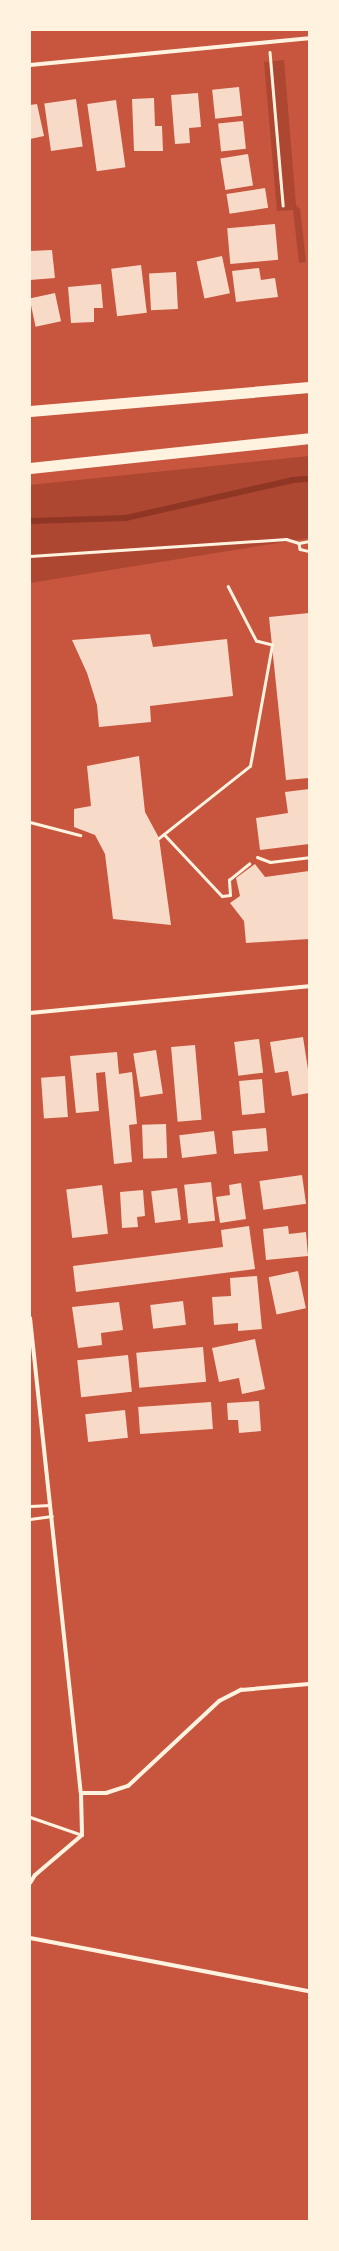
<!DOCTYPE html>
<style>
body{margin:0}
#map{position:relative;width:339px;height:2251px;overflow:hidden;background:#c8553d;font-family:"Archivo Narrow",sans-serif}
div>[style]{position:absolute}
[style*='--x']{left:calc(var(--x)*1px);top:calc(var(--y)*1px);width:calc(var(--w)*1px);rotate:calc(var(--a)*1deg)}
.green>*{inset:0;background:#ae4732}
.stream>*{height:5.5px;margin:-2.75px;padding:0 2.75px;transform-origin:2.75px;border-radius:2.75px;background:#8f3625}
.building>*{inset:0;background:#f7dbc8;transform-origin:0 0}
.path>*{height:2.5px;margin:-1.25px;padding:0 1.25px;transform-origin:1.25px;border-radius:1.25px;background:#fff3e0}
.service>*{height:3px;margin:-1.5px;padding:0 1.5px;transform-origin:1.5px;border-radius:1.5px;background:#fff3e0}
.minor>*{height:4px;margin:-2px;padding:0 2px;transform-origin:2px;border-radius:2px;background:#fff3e0}
.trunk>*{height:11px;margin:-5.5px;padding:0 5.5px;transform-origin:5.5px;border-radius:5.5px;background:#fff3e0}
span{translate:-50% -50%;white-space:nowrap;text-align:center;line-height:1.15;-webkit-text-stroke:4px #fff3e0;paint-order:stroke}
.frame{position:absolute;inset:0;border:31px solid #fff3e0;pointer-events:none}
</style>
<div id="map">
<div class="green">
<i style="clip-path:polygon(284px 60px,296px 205px,300px 209px,306px 262px,299px 263px,293px 210px,277px 211px,264px 62px)"></i>
<i style="clip-path:polygon(309px 456px,309px 538px,30px 583px,30px 485px)"></i>
</div>
<div class="stream">
<i style="--x:30;--y:521;--w:96;--a:-1.8"></i>
<i style="--x:126;--y:518;--w:171;--a:-12.8"></i>
<i style="--x:293;--y:480;--w:16;--a:-4"></i>
</div>
<div class="building">
<i style="left:239px;top:87px;width:29px;height:27px;rotate:84deg"></i>
<i style="clip-path:polygon(198px 93px,201px 127px,189px 128px,190px 143px,175px 144px,171px 95px)"></i>
<i style="clip-path:polygon(154px 98px,155px 126px,162px 126px,163px 151px,134px 151px,132px 99px)"></i>
<i style="left:76px;top:99px;width:48px;height:32px;rotate:82deg"></i>
<i style="left:116px;top:100px;width:68px;height:29px;rotate:82deg"></i>
<i style="clip-path:polygon(37px 104px,44px 136px,30px 139px,30px 105px)"></i>
<i style="left:243px;top:121px;width:28px;height:25px;rotate:84deg"></i>
<i style="left:248px;top:154px;width:32px;height:28px;rotate:81deg"></i>
<i style="left:265px;top:188px;width:20px;height:39px;rotate:81deg"></i>
<i style="left:275px;top:224px;width:36px;height:48px;rotate:85deg"></i>
<i style="clip-path:polygon(52px 250px,55px 278px,30px 280px,30px 251px)"></i>
<i style="left:222px;top:256px;width:38px;height:26px;rotate:78deg"></i>
<i style="left:141px;top:265px;width:48px;height:30px;rotate:83deg"></i>
<i style="clip-path:polygon(259px 268px,261px 280px,275px 278px,278px 297px,236px 302px,232px 271px)"></i>
<i style="left:176px;top:272px;width:37px;height:27px;rotate:87deg"></i>
<i style="clip-path:polygon(101px 284px,103px 308px,94px 308px,94px 322px,71px 323px,68px 287px)"></i>
<i style="left:55px;top:293px;width:29px;height:26px;rotate:78deg"></i>
<i style="clip-path:polygon(309px 613px,309px 778px,286px 780px,269px 617px)"></i>
<i style="clip-path:polygon(150px 634px,153px 647px,227px 639px,233px 696px,150px 706px,151px 722px,99px 727px,97px 705px,87px 673px,72px 640px)"></i>
<i style="clip-path:polygon(139px 756px,145px 812px,159px 838px,171px 925px,113px 919px,105px 854px,95px 835px,74px 827px,74px 809px,91px 806px,87px 766px)"></i>
<i style="clip-path:polygon(309px 789px,309px 844px,260px 850px,256px 818px,288px 813px,285px 792px)"></i>
<i style="clip-path:polygon(255px 864px,265px 877px,309px 871px,309px 939px,246px 943px,244px 921px,230px 903px,240px 896px,236px 878px)"></i>
<i style="clip-path:polygon(303px 1037px,309px 1076px,309px 1093px,292px 1096px,288px 1071px,275px 1073px,270px 1042px)"></i>
<i style="left:259px;top:1039px;width:34px;height:25px;rotate:83deg"></i>
<i style="left:195px;top:1045px;width:75px;height:24px;rotate:85deg"></i>
<i style="left:156px;top:1050px;width:44px;height:23px;rotate:81deg"></i>
<i style="clip-path:polygon(117px 1052px,119px 1074px,132px 1072px,137px 1124px,129px 1125px,132px 1162px,114px 1164px,105px 1072px,96px 1073px,99px 1111px,76px 1113px,70px 1056px)"></i>
<i style="left:65px;top:1076px;width:41px;height:24px;rotate:86deg"></i>
<i style="left:262px;top:1079px;width:34px;height:23px;rotate:85deg"></i>
<i style="left:166px;top:1124px;width:34px;height:24px;rotate:88deg"></i>
<i style="left:266px;top:1128px;width:23px;height:34px;rotate:85deg"></i>
<i style="left:214px;top:1131px;width:23px;height:35px;rotate:83deg"></i>
<i style="left:302px;top:1175px;width:29px;height:43px;rotate:82deg"></i>
<i style="left:211px;top:1182px;width:39px;height:27px;rotate:84deg"></i>
<i style="clip-path:polygon(241px 1183px,246px 1219px,220px 1223px,216px 1197px,230px 1195px,229px 1185px)"></i>
<i style="left:102px;top:1185px;width:49px;height:36px;rotate:83deg"></i>
<i style="left:177px;top:1188px;width:32px;height:26px;rotate:83deg"></i>
<i style="clip-path:polygon(143px 1190px,145px 1216px,137px 1217px,138px 1227px,122px 1228px,120px 1192px)"></i>
<i style="clip-path:polygon(249px 1226px,255px 1269px,76px 1292px,73px 1266px,223px 1247px,221px 1230px)"></i>
<i style="clip-path:polygon(288px 1226px,289px 1234px,306px 1232px,308px 1256px,266px 1260px,263px 1229px)"></i>
<i style="left:298px;top:1271px;width:38px;height:30px;rotate:78deg"></i>
<i style="clip-path:polygon(257px 1276px,262px 1329px,238px 1331px,238px 1323px,214px 1325px,212px 1297px,231px 1296px,230px 1278px)"></i>
<i style="left:183px;top:1301px;width:24px;height:33px;rotate:83deg"></i>
<i style="clip-path:polygon(119px 1302px,123px 1330px,101px 1333px,102px 1345px,78px 1348px,72px 1307px)"></i>
<i style="clip-path:polygon(255px 1339px,265px 1389px,242px 1394px,239px 1378px,219px 1382px,212px 1348px)"></i>
<i style="left:203px;top:1347px;width:35px;height:67px;rotate:85deg"></i>
<i style="left:128px;top:1355px;width:37px;height:51px;rotate:84deg"></i>
<i style="clip-path:polygon(259px 1401px,261px 1431px,239px 1433px,238px 1420px,228px 1420px,227px 1403px)"></i>
<i style="left:211px;top:1402px;width:27px;height:73px;rotate:86deg"></i>
<i style="left:125px;top:1410px;width:28px;height:40px;rotate:84deg"></i>
</div>
<div class="path">
<i style="--x:270;--y:52;--w:154;--a:85.1"></i>
<i style="--x:299;--y:543;--w:6;--a:81"></i>
<i style="--x:300;--y:549;--w:9;--a:13"></i>
<i style="--x:30;--y:556;--w:257;--a:-3.8"></i>
<i style="--x:286;--y:539;--w:14;--a:17"></i>
<i style="--x:299;--y:543;--w:10;--a:-11"></i>
<i style="--x:30;--y:822;--w:52;--a:14.6"></i>
<i style="--x:164;--y:834;--w:85;--a:46.9"></i>
<i style="--x:222;--y:896;--w:8;--a:-7"></i>
<i style="--x:230;--y:895;--w:15;--a:-94"></i>
<i style="--x:229;--y:880;--w:26;--a:-39"></i>
<i style="--x:159;--y:838;--w:116;--a:-38.4"></i>
<i style="--x:250;--y:766;--w:123;--a:-79.7"></i>
<i style="--x:272;--y:645;--w:16;--a:-166"></i>
<i style="--x:256;--y:641;--w:61;--a:-117.4"></i>
</div>
<div class="service">
<i style="--x:257;--y:857;--w:14;--a:21"></i>
<i style="--x:270;--y:862;--w:39;--a:-7"></i>
<i style="--x:30;--y:1506;--w:20;--a:-3"></i>
<i style="--x:30;--y:1519;--w:22;--a:-8"></i>
<i style="--x:30;--y:1817;--w:55;--a:19.1"></i>
</div>
<div class="minor">
<i style="--x:30;--y:65;--w:280;--a:-5.5"></i>
<i style="--x:30;--y:1013;--w:280;--a:-5.5"></i>
<i style="--x:30;--y:1318;--w:478;--a:83.9"></i>
<i style="--x:81;--y:1793;--w:42;--a:88.6"></i>
<i style="--x:82;--y:1835;--w:62;--a:139.6"></i>
<i style="--x:35;--y:1875;--w:9;--a:122"></i>
<i style="--x:81;--y:1793;--w:25;--a:0"></i>
<i style="--x:106;--y:1793;--w:23;--a:-18"></i>
<i style="--x:128;--y:1786;--w:125;--a:-43"></i>
<i style="--x:219;--y:1701;--w:25;--a:-27"></i>
<i style="--x:241;--y:1690;--w:68;--a:-5"></i>
<i style="--x:30;--y:1938;--w:284;--a:10.8"></i>
</div>
<div class="trunk">
<i style="--x:30;--y:411;--w:280;--a:-4.9"></i>
<i style="--x:30;--y:468;--w:281;--a:-6.1"></i>
</div>
<div class="frame"></div>
</div>
